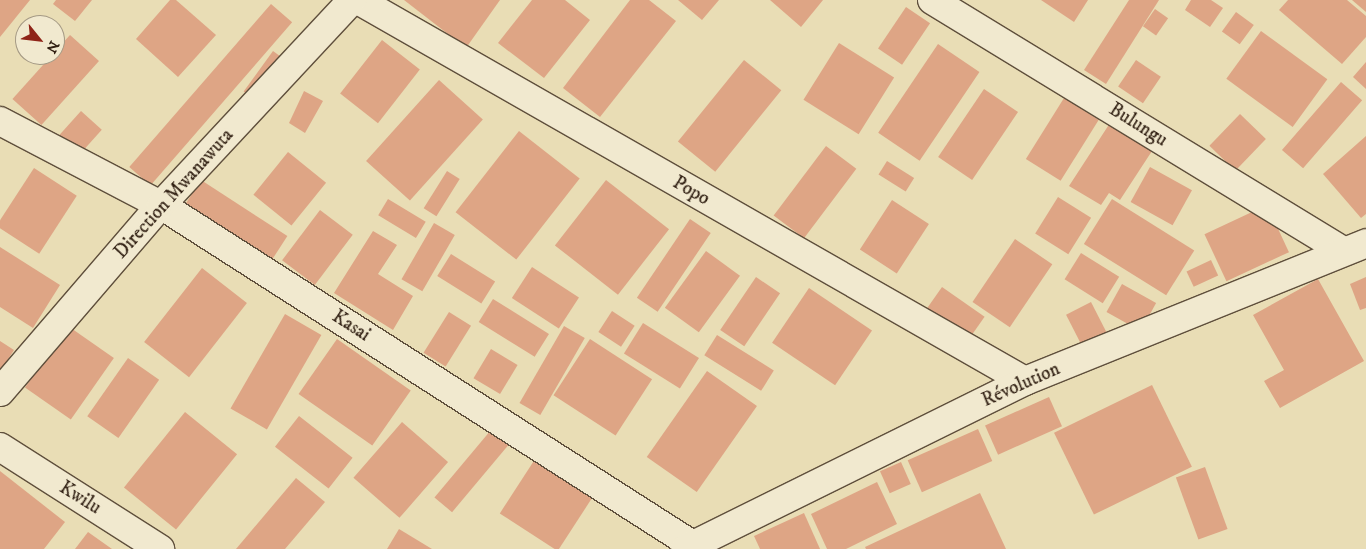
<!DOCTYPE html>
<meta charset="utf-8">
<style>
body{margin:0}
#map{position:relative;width:1366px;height:549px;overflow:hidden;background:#e9ddb5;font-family:"IM FELL DW Pica",serif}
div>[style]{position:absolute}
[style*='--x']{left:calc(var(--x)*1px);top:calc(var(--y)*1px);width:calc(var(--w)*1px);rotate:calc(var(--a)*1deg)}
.building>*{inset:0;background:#dea585;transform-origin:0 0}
.roads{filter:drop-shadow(1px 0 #5f4f3c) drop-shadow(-1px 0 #5f4f3c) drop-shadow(0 1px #5f4f3c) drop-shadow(0 -1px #5f4f3c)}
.minor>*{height:28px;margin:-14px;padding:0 14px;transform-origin:14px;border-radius:14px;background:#f1e9cf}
span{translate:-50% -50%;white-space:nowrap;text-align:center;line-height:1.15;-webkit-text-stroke:4.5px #f1e9cf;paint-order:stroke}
.street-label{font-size:19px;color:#312013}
.north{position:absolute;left:15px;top:15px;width:50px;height:50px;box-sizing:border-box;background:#f1e9cf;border:1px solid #a49984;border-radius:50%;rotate:119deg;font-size:14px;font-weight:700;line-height:20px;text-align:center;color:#312013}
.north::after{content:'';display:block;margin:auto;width:18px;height:22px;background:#8f2418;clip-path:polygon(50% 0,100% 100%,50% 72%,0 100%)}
</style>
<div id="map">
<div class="building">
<i style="clip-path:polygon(0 0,30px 0,0 37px)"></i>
<i style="clip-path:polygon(56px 0,92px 0,75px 21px,53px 4px)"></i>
<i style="clip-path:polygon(170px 0,176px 0,216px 35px,178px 77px,136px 39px)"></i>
<i style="clip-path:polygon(404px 0,500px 0,466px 48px)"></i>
<i style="clip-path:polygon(532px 0,565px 0,590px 20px,544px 78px,498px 43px)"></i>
<i style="clip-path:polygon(630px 0,649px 0,676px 21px,600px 117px,563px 88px)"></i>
<i style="clip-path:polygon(678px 0,719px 0,702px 20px)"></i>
<i style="clip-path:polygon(770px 0,823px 0,801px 27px)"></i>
<i style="clip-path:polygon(1041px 0,1088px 0,1074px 22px)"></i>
<i style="clip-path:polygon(1129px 0,1159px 0,1106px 84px,1084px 70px)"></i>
<i style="clip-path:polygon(1191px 0,1211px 0,1223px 8px,1210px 27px,1185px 10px)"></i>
<i style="clip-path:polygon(1288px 0,1347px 0,1366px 16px,1366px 37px,1342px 64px,1279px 10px)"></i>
<i style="clip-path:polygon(1352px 0,1366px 0,1366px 12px)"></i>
<i style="left:271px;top:4px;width:28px;height:216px;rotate:41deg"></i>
<i style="left:906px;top:7px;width:29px;height:50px;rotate:34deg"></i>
<i style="left:1155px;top:9px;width:16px;height:21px;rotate:35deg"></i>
<i style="left:1236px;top:12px;width:22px;height:24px;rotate:36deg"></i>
<i style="left:1261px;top:31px;width:82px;height:59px;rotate:36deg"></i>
<i style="left:70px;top:35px;width:39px;height:86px;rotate:42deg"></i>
<i style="left:382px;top:40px;width:48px;height:68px;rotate:38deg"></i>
<i style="left:839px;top:43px;width:65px;height:67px;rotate:32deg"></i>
<i style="left:938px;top:44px;width:50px;height:107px;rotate:34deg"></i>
<i style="left:273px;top:51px;width:14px;height:50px;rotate:36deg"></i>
<i style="left:744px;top:60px;width:48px;height:105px;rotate:39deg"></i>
<i style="left:1136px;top:60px;width:30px;height:32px;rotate:34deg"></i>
<i style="clip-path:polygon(1366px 62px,1366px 89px,1353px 77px)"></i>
<i style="left:439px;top:80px;width:59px;height:109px;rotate:42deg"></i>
<i style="left:1341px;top:82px;width:28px;height:90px;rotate:41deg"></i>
<i style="left:984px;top:89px;width:41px;height:82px;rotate:34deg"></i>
<i style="clip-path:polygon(304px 91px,323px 101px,305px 133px,289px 123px)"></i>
<i style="left:1064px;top:98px;width:41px;height:72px;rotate:32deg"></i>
<i style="left:81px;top:111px;width:28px;height:40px;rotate:42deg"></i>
<i style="left:1240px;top:114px;width:36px;height:44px;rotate:44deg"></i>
<i style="clip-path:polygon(1110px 123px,1152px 151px,1120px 200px,1109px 193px,1101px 205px,1069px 186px)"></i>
<i style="left:519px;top:131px;width:77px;height:103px;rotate:38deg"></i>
<i style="clip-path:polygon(1366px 136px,1366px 214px,1361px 218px,1323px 174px)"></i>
<i style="left:826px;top:146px;width:38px;height:87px;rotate:37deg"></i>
<i style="left:288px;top:152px;width:49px;height:55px;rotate:39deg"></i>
<i style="left:887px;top:161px;width:32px;height:16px;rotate:32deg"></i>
<i style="left:1150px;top:167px;width:48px;height:40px;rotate:29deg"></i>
<i style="left:34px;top:168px;width:51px;height:69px;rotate:33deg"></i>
<i style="left:447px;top:171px;width:15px;height:44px;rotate:32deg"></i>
<i style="left:201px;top:180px;width:103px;height:31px;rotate:33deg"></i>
<i style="left:606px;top:180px;width:80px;height:83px;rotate:38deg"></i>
<i style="left:1058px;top:197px;width:39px;height:43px;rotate:32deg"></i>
<i style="left:388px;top:199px;width:44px;height:19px;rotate:31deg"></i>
<i style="left:1112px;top:199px;width:97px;height:53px;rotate:32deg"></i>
<i style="left:892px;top:200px;width:44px;height:59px;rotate:33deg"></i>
<i style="left:1267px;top:205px;width:52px;height:69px;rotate:65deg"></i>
<i style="left:320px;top:210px;width:41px;height:63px;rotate:37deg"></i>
<i style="left:690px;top:219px;width:25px;height:95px;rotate:34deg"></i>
<i style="left:434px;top:223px;width:24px;height:65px;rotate:30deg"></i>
<i style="clip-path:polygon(373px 231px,397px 245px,378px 274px,413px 296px,393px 330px,334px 293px)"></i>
<i style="left:1015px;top:239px;width:45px;height:76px;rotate:34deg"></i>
<i style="clip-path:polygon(0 247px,60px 285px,33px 328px,0 307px)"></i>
<i style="left:706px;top:251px;width:42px;height:70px;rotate:36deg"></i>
<i style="left:1081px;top:253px;width:45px;height:31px;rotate:32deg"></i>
<i style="left:451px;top:254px;width:52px;height:26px;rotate:32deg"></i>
<i style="left:1211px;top:260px;width:17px;height:27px;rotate:65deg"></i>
<i style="left:532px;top:267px;width:56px;height:37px;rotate:33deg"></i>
<i style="left:202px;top:268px;width:57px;height:94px;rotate:38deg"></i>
<i style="left:756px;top:277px;width:29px;height:64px;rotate:34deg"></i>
<i style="clip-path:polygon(1366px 277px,1366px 308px,1360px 310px,1350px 284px)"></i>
<i style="clip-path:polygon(1318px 279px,1364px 361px,1280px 408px,1264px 381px,1284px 370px,1253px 315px)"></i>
<i style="left:1122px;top:284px;width:39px;height:32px;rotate:29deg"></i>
<i style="left:942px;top:287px;width:52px;height:26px;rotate:35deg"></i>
<i style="left:809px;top:288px;width:76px;height:66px;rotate:34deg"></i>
<i style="left:493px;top:299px;width:66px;height:27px;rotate:32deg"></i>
<i style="left:1091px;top:302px;width:38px;height:28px;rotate:63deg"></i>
<i style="left:612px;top:311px;width:27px;height:25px;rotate:33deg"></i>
<i style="left:449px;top:312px;width:26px;height:48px;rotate:32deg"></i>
<i style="left:285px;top:314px;width:42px;height:109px;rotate:30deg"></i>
<i style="left:643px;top:323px;width:66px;height:36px;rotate:32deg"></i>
<i style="left:68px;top:326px;width:56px;height:75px;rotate:35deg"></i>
<i style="left:564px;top:326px;width:24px;height:89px;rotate:30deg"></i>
<i style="left:717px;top:335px;width:67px;height:24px;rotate:32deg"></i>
<i style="left:337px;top:339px;width:90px;height:67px;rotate:35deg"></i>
<i style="left:590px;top:339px;width:74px;height:67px;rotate:33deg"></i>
<i style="clip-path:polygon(0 341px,14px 350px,0 372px)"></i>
<i style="left:491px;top:349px;width:31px;height:34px;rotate:31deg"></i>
<i style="left:128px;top:358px;width:38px;height:71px;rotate:35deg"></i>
<i style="left:707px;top:371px;width:61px;height:105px;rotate:35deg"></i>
<i style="left:1152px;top:385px;width:91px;height:109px;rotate:64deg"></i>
<i style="left:1049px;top:397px;width:32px;height:70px;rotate:66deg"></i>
<i style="left:185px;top:412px;width:67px;height:97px;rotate:39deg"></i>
<i style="left:299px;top:416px;width:68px;height:39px;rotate:38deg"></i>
<i style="left:402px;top:422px;width:61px;height:74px;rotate:41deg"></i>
<i style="left:978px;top:429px;width:35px;height:77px;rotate:66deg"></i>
<i style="left:491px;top:430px;width:23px;height:88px;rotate:40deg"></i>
<i style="left:539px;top:453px;width:69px;height:72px;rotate:33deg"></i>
<i style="left:901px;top:462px;width:24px;height:23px;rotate:66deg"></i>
<i style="left:1205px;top:467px;width:66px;height:31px;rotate:70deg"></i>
<i style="clip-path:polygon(0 471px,65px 522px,44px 549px,0 549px)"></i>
<i style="clip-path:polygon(296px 478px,325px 502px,285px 549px,236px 549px)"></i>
<i style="clip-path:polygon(877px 482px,897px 524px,846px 549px,827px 549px,811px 514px)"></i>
<i style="clip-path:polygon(980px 493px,1006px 549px,866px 549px,865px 547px)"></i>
<i style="clip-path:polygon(804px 513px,820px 549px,760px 549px,754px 536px)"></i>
<i style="clip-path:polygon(399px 529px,432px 549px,387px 549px)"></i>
<i style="clip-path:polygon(88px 532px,112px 549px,75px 549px)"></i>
</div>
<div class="roads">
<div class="minor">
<i style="--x:358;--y:0;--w:768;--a:29.74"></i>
<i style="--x:932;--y:0;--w:482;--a:31.4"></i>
<i style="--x:0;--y:121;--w:182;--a:27.6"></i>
<i style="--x:161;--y:205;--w:633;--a:32.61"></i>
<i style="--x:0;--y:392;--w:247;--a:-49.3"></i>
<i style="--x:161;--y:205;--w:280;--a:-47"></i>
<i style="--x:0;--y:447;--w:190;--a:32.5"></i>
<i style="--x:685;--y:549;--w:379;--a:-26.3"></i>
<i style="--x:1025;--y:381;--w:368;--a:-22"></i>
</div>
</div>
<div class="street-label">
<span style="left:1138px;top:125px;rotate:32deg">Bulungu</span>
<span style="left:691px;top:191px;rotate:30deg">Popo</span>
<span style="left:174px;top:194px;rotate:-48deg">Direction Mwanawuta</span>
<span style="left:351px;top:326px;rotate:33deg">Kasai</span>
<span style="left:1021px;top:385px;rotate:-24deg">Révolution</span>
<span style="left:80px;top:498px;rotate:32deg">Kwilu</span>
</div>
<div class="north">N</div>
</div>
